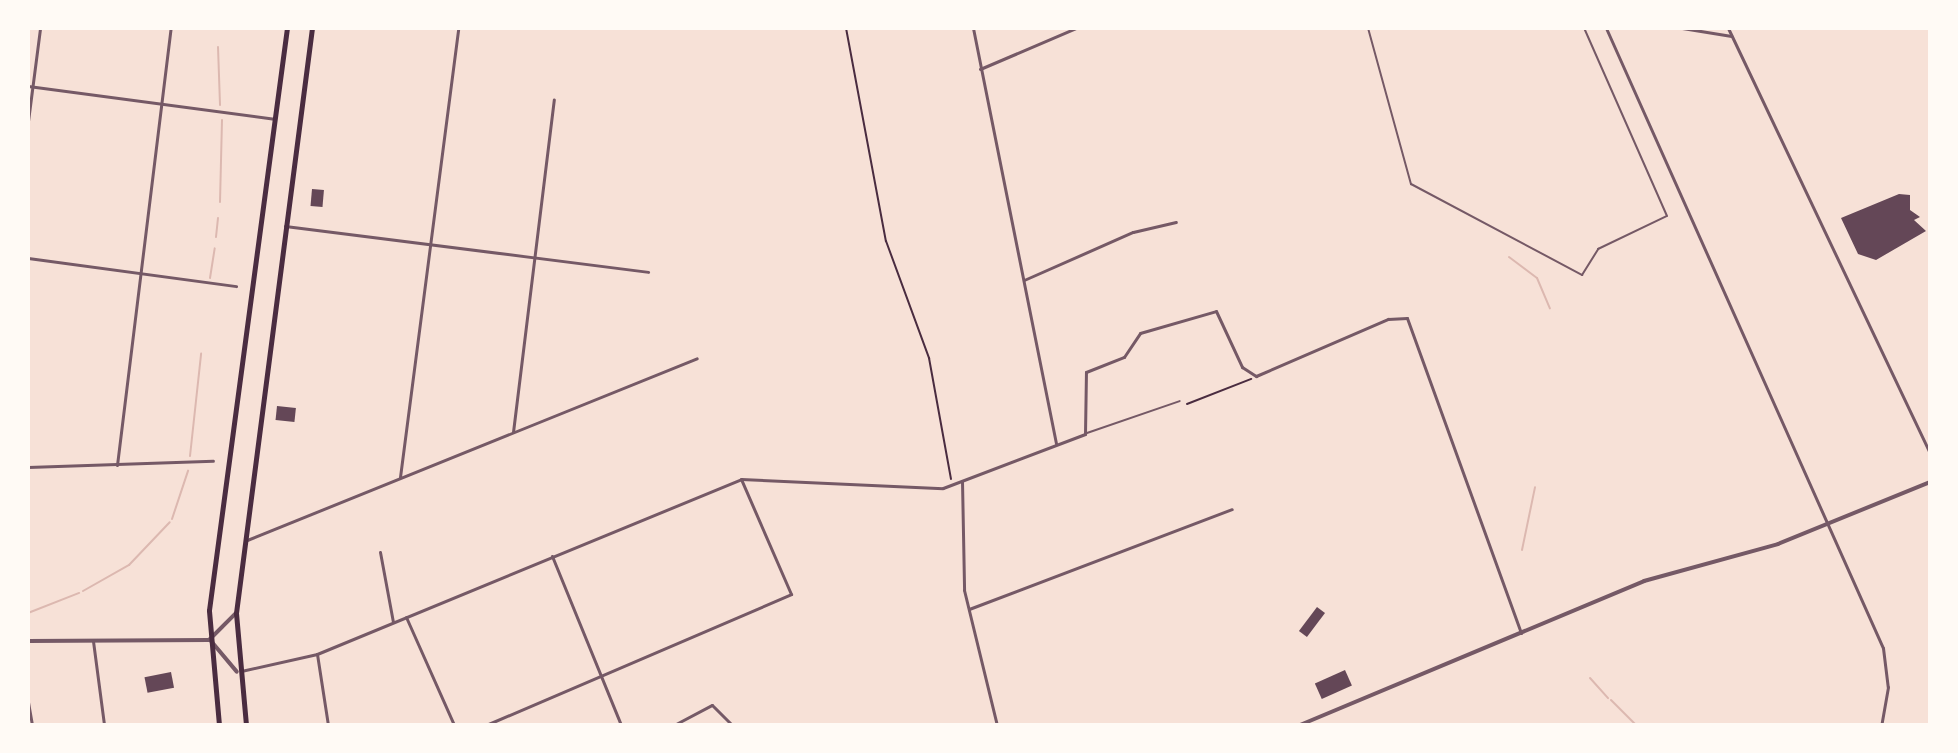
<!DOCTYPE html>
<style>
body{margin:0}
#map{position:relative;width:1958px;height:753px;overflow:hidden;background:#f7e1d7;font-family:"Fira Sans",sans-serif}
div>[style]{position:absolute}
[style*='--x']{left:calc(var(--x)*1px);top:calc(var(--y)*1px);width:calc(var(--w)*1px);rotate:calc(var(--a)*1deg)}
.stream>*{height:2px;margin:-1px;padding:0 1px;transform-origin:1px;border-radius:1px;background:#dcb8b0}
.building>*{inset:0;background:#644757;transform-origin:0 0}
.path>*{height:2px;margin:-1px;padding:0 1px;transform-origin:1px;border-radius:1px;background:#4a2c40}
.service>*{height:2px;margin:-1px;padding:0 1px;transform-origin:1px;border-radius:1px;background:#755966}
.minor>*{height:3px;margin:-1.5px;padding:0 1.5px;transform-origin:1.5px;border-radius:1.5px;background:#755966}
.tertiary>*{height:4px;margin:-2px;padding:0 2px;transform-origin:2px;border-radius:2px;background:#755966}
.primary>*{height:5px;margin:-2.5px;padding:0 2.5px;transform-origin:2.5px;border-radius:2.5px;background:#4a2c40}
span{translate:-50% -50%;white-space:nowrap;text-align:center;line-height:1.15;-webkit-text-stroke:8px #fffaf5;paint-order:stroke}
.frame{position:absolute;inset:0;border:30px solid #fffaf5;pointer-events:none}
</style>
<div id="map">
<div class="stream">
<i style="--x:218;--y:47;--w:58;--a:88"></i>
<i style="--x:220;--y:202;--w:82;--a:-88.6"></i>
<i style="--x:216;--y:237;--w:19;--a:-84"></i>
<i style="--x:1509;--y:257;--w:35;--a:37"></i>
<i style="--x:1537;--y:278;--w:33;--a:67"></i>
<i style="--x:210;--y:278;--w:30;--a:-81"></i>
<i style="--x:190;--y:456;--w:103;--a:-83.8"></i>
<i style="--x:172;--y:519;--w:51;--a:-71.6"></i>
<i style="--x:1522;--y:550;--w:64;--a:-78.3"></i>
<i style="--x:83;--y:591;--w:53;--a:-29.5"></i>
<i style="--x:129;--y:565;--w:59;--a:-46.4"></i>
<i style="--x:28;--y:613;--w:55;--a:-21.4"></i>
<i style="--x:1590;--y:678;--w:27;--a:48"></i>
<i style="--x:1611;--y:700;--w:35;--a:45"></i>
</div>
<div class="building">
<i style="left:312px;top:189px;width:12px;height:17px;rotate:5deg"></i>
<i style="clip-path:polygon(1899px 194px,1910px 195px,1910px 210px,1920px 217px,1914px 220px,1926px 231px,1876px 260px,1858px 254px,1841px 218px)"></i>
<i style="left:277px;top:406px;width:19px;height:14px;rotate:6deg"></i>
<i style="left:1317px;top:607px;width:10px;height:30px;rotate:37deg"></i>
<i style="left:1345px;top:670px;width:17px;height:33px;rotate:66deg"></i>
<i style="left:171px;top:672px;width:16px;height:27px;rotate:79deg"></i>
</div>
<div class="path">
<i style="--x:846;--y:28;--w:217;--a:79.4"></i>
<i style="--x:886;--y:241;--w:125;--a:69.8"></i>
<i style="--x:929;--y:358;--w:123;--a:79.7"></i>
<i style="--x:1187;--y:404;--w:69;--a:-21.3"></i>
</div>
<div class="service">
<i style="--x:1368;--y:28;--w:162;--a:74.6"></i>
<i style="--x:1411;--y:184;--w:194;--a:28"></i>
<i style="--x:1582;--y:275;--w:31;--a:-58"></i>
<i style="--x:1598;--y:249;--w:76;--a:-25.6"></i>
<i style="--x:1667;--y:216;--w:206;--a:-113.8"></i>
<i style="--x:1087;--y:433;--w:98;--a:-19"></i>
</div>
<div class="minor">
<i style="--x:973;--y:28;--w:424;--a:78.7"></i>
<i style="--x:1606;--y:28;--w:679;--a:65.93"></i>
<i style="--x:1883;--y:648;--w:39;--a:83"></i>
<i style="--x:1888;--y:687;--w:39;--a:100"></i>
<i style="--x:1682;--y:28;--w:50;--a:9.3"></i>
<i style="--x:1728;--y:28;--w:471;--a:64.6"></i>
<i style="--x:980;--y:69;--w:104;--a:-23.1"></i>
<i style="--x:28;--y:86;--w:248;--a:7.6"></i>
<i style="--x:28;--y:121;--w:94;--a:-82.6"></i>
<i style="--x:285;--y:226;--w:366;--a:7.2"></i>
<i style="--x:28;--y:258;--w:210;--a:7.7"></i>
<i style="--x:1024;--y:280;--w:119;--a:-23.8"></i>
<i style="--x:1133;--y:232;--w:44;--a:-13.1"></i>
<i style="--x:513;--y:432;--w:335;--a:-83"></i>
<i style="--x:117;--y:465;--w:440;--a:-83"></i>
<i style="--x:28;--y:467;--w:185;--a:-1.9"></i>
<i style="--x:400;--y:477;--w:453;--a:-82.6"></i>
<i style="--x:962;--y:481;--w:109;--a:88.9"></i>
<i style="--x:964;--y:590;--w:139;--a:76.3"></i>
<i style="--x:247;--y:540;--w:485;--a:-22"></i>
<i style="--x:380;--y:552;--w:71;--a:79.5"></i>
<i style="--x:552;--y:556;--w:183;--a:67.8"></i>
<i style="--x:969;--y:609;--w:281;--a:-20.8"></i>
<i style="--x:406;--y:617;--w:118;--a:66"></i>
<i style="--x:93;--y:641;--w:85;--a:82.5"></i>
<i style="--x:317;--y:654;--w:72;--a:81.2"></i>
<i style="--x:241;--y:671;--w:78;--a:-12.6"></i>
<i style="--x:317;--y:654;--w:459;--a:-22.4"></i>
<i style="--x:741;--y:479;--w:202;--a:2.6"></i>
<i style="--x:943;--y:488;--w:152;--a:-20.8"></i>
<i style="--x:1085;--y:434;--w:62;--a:-89.1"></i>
<i style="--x:1086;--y:372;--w:41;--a:-21.5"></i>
<i style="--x:1124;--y:357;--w:29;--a:-56"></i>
<i style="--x:1140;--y:333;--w:79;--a:-16.1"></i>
<i style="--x:1216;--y:311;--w:62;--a:65.1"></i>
<i style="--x:1242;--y:367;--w:17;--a:33"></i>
<i style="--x:1256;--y:376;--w:144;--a:-23.4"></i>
<i style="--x:1388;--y:319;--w:19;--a:-3"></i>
<i style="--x:1407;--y:318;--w:335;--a:70.1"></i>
<i style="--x:28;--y:702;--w:23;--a:80"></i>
<i style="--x:486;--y:725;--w:332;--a:-23.2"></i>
<i style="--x:791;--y:594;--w:125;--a:-113.5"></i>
<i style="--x:674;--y:725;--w:43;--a:-27.8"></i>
<i style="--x:712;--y:705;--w:28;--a:45"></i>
</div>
<div class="tertiary">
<i style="--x:28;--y:641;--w:181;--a:-0.3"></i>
<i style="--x:209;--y:640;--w:38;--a:-45"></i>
<i style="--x:211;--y:641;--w:40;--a:50"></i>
<i style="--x:1300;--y:725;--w:373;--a:-22.7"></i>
<i style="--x:1644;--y:581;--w:139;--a:-15.4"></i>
<i style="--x:1778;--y:544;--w:164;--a:-22.2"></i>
</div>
<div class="primary">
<i style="--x:219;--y:725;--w:115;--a:-95"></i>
<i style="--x:209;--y:610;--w:587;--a:-82.37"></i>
<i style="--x:246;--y:725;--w:112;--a:-95.1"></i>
<i style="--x:236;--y:613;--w:590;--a:-82.6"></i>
</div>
<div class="frame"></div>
</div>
